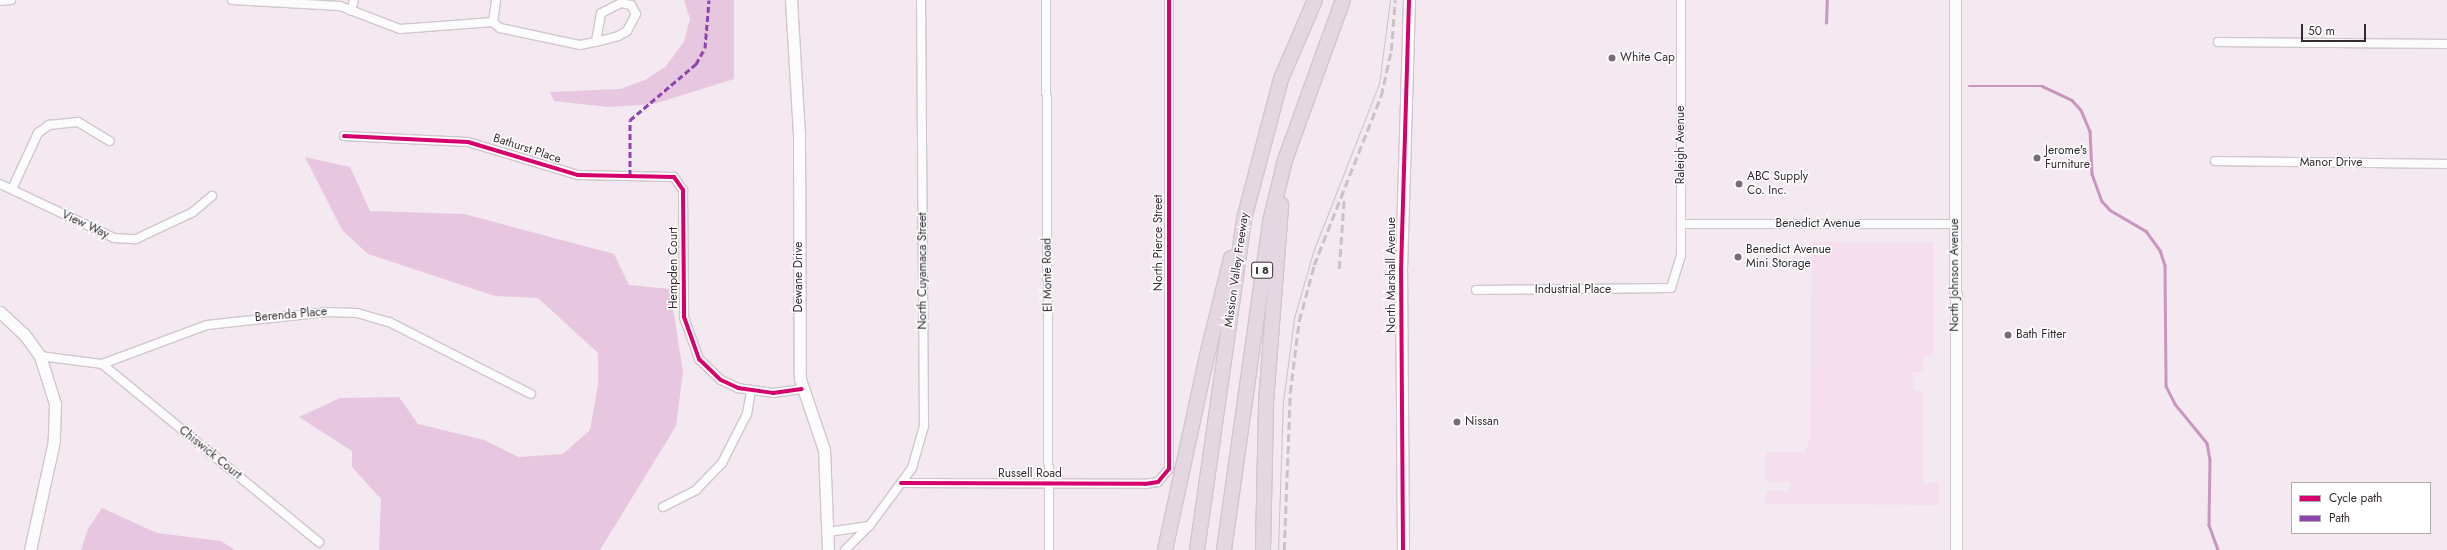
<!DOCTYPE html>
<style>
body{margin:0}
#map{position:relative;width:2447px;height:550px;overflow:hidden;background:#f4e8f1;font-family:Jost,sans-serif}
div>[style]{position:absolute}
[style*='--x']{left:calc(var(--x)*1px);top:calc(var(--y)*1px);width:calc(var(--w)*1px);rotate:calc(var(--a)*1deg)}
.built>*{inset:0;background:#f5deee}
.green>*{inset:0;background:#e7c7df}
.stream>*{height:2.5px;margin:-1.25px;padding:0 1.25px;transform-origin:1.25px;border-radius:1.25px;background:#c996bd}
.roads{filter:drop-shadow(1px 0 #d0c6cd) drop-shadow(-1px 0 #d0c6cd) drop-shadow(0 1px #d0c6cd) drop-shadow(0 -1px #d0c6cd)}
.street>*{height:8px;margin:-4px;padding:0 4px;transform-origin:4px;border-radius:4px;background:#fdfcfd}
.secondary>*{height:11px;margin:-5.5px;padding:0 5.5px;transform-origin:5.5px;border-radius:5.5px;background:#fdfcfd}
.highway>*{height:14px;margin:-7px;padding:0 7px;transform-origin:7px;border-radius:7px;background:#e5d7e2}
.tram>*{height:1px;margin:-0.5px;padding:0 0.5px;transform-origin:0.5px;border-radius:0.5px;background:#c8c4c6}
.rail>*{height:2.5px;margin-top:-1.25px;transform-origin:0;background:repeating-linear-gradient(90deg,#c8c4c6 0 8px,transparent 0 12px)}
.quiet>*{height:3px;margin-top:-1.5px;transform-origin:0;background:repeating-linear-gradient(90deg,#8e44ad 0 6px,transparent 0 9px)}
.cycleway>*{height:4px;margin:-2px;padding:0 2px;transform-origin:2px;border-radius:2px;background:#d6006c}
.dots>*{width:11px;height:11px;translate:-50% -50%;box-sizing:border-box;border:2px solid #fff;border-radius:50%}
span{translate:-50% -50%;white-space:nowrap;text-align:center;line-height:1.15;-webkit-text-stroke:3px #fff;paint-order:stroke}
.shield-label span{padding:1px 3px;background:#fff;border:1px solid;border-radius:3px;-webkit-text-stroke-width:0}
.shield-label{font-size:11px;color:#342b31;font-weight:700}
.poi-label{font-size:12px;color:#342b31}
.left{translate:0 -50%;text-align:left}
.street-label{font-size:12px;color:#342b31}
.legend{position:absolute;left:2291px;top:482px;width:140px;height:52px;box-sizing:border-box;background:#fff;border:1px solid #aeaaad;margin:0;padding:5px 7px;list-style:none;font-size:12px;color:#342b31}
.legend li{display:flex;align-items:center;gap:8px;height:20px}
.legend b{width:20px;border:1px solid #aeaaad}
.scale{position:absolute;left:2301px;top:24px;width:65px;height:18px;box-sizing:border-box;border:2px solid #342b31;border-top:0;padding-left:5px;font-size:12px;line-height:14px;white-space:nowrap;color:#342b31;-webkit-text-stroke:3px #fff;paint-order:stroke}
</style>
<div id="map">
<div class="built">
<i style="clip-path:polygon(1812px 242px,1933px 242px,1933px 356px,1923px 356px,1923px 372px,1913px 372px,1913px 390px,1923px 391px,1923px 483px,1939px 483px,1939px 505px,1766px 504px,1766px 491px,1790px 491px,1790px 482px,1766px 482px,1766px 452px,1805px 452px,1810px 440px)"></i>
</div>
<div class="green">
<i style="clip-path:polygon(684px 0,734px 0,734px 79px,654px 104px,608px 107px,554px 101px,550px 92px,620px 89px,645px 80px,665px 67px,684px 42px,690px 19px)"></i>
<i style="clip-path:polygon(305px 157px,350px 167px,370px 211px,464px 214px,614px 254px,629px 285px,670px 289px,683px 372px,676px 426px,600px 550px,379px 550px,381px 499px,352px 467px,352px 451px,299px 417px,340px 398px,399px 397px,418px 424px,484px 440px,519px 457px,563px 454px,590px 430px,598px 385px,598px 353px,538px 298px,495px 296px,368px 254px,342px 230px)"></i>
<i style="clip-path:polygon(102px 508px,157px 533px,221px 541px,235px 550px,81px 550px,88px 529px)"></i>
</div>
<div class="stream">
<i style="--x:1826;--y:23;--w:23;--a:-88"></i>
<i style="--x:1969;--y:86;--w:73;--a:0"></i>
<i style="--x:2042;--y:86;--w:33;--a:25"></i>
<i style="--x:2072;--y:100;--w:13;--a:48"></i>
<i style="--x:2081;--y:110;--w:23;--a:67"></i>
<i style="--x:2090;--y:131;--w:43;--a:87.3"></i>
<i style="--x:2092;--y:174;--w:29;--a:70"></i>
<i style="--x:2102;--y:201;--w:12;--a:48"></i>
<i style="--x:2110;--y:210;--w:42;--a:30.3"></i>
<i style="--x:2146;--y:231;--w:24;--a:54"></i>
<i style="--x:2160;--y:250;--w:16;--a:72"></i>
<i style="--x:2165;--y:265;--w:121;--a:89.5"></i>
<i style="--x:2166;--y:386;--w:20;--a:63"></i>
<i style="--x:2175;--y:404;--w:50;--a:50.6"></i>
<i style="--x:2207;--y:443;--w:17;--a:80"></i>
<i style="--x:2210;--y:460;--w:65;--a:90.9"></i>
<i style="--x:2209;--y:525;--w:27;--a:70"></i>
</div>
<div class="roads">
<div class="street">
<i style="--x:232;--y:0;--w:108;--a:3.2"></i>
<i style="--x:340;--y:6;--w:64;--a:21"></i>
<i style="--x:400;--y:29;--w:93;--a:-4.3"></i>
<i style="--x:493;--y:22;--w:9;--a:41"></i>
<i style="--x:500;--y:28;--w:82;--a:12"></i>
<i style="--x:580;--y:45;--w:16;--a:-11"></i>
<i style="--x:596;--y:42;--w:23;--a:-15"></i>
<i style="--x:618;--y:36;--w:10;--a:-29"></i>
<i style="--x:627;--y:31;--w:19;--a:-62"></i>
<i style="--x:636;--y:14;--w:10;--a:-119"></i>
<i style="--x:631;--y:5;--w:10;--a:-169"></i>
<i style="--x:621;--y:3;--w:22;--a:153"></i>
<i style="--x:601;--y:13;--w:29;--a:100"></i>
<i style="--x:1046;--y:0;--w:550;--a:89.69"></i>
<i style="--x:0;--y:1;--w:11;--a:-5"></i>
<i style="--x:351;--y:11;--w:11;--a:-75"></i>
<i style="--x:493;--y:22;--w:22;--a:-82"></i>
<i style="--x:2218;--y:42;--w:229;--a:0.5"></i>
<i style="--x:344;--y:136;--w:124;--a:2.8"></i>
<i style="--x:468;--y:142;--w:115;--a:16.7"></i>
<i style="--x:578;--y:175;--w:96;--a:1.2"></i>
<i style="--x:674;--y:177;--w:16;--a:55"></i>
<i style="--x:683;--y:190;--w:127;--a:89.5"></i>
<i style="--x:684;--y:317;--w:45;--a:70.3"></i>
<i style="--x:699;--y:359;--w:30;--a:44"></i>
<i style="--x:721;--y:380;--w:19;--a:25"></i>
<i style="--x:738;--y:388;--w:35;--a:8"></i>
<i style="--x:773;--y:393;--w:29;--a:-8"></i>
<i style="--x:2215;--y:161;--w:232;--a:0.7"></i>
<i style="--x:0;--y:184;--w:126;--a:25.3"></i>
<i style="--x:114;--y:238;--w:22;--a:3"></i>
<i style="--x:136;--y:239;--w:63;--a:-25.3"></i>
<i style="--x:193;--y:212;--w:25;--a:-40"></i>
<i style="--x:12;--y:189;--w:62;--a:-65.1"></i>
<i style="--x:38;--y:133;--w:14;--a:-36"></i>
<i style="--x:49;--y:125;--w:29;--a:-6"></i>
<i style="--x:78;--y:122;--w:37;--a:31"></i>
<i style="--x:1681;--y:224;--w:274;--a:0"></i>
<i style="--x:1476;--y:290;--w:195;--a:-0.6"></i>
<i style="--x:1671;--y:288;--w:34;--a:-73"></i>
<i style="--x:1681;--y:255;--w:255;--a:-90"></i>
<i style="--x:40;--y:356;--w:63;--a:7.4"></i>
<i style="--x:102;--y:364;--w:112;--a:-20.4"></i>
<i style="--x:207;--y:325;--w:121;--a:-6.2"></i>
<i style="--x:327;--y:312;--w:30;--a:2"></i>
<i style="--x:357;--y:313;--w:33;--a:16"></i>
<i style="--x:389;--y:322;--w:159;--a:26.9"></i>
<i style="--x:102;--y:364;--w:281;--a:39.4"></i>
<i style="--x:901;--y:483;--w:244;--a:0.2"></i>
<i style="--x:1145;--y:484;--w:13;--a:-9"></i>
<i style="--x:1158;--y:482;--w:17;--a:-50"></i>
<i style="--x:1169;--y:469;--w:469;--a:-90"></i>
<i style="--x:663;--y:507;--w:37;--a:-27"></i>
<i style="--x:696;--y:490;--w:37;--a:-46"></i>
<i style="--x:722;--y:463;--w:55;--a:-63"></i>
<i style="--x:747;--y:414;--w:23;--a:-80"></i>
<i style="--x:828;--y:532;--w:41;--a:-8.3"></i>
<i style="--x:845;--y:550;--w:35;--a:-45"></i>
<i style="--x:870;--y:525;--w:71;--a:-53.6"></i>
<i style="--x:912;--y:468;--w:44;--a:-74.1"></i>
<i style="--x:924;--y:426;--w:426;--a:-90.4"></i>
</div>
<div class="secondary">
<i style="--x:791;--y:0;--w:135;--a:86.6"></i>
<i style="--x:799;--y:135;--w:244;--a:89.8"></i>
<i style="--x:800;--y:379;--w:75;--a:71.3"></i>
<i style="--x:824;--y:450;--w:100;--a:87.7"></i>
<i style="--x:1955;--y:0;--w:550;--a:89.9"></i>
<i style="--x:0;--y:312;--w:33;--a:43"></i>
<i style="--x:24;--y:334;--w:27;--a:54"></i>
<i style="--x:40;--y:356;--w:50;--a:72.6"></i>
<i style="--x:55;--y:404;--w:37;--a:92"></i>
<i style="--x:54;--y:441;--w:112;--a:102.4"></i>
<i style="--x:1403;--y:550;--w:280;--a:-90.4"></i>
<i style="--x:1401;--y:270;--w:270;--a:-88.3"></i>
</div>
<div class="highway">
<i style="--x:1165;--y:550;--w:194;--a:-77.8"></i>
<i style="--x:1206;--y:360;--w:105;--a:-76.2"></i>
<i style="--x:1197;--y:550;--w:334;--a:-81.9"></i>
<i style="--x:1244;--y:219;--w:145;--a:-75.2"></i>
<i style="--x:1281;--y:79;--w:86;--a:-66.7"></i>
<i style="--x:1224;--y:550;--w:331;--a:-82"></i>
<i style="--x:1270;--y:222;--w:64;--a:-76.4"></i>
<i style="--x:1285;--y:160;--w:170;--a:-70.1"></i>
<i style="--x:1263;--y:550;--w:148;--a:-88.8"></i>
<i style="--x:1266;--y:402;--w:198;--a:-85.6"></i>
</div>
</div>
<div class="tram">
<i style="--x:1278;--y:550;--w:148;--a:-88.1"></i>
<i style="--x:1283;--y:402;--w:85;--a:-82.5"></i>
<i style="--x:1294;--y:318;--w:69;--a:-73.9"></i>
<i style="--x:1313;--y:252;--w:180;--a:-68.6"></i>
<i style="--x:1379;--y:84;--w:85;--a:-82.5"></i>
</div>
<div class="rail">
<i style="--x:1339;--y:269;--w:69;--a:-85.9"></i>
<i style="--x:1284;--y:550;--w:157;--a:-87.8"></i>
<i style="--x:1290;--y:393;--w:73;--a:-82.9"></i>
<i style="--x:1299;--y:321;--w:58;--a:-75"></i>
<i style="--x:1314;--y:265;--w:182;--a:-68.4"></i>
<i style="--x:1381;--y:96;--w:46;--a:-77.5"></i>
<i style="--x:1391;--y:51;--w:51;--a:-85.5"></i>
</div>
<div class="quiet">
<i style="--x:630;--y:176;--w:56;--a:-90"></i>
<i style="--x:630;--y:120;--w:87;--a:-40.3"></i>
<i style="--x:696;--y:64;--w:18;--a:-61"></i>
<i style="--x:705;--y:48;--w:48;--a:-85.2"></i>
</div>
<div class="cycleway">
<i style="--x:344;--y:136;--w:124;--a:2.8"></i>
<i style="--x:468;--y:142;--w:115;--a:16.7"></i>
<i style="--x:578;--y:175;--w:96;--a:1.2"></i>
<i style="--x:674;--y:177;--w:16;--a:55"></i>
<i style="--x:683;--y:190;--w:127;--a:89.5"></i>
<i style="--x:684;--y:317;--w:45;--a:70.3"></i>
<i style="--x:699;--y:359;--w:30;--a:44"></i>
<i style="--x:721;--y:380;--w:19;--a:25"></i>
<i style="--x:738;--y:388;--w:35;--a:8"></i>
<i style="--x:773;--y:393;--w:29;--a:-8"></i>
<i style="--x:901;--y:483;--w:244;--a:0.2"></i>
<i style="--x:1145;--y:484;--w:13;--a:-9"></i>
<i style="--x:1158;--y:482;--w:17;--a:-50"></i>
<i style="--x:1169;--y:469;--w:469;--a:-90"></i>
<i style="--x:1403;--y:550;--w:280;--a:-90.4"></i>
<i style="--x:1401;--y:270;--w:270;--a:-88.3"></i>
</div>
<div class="dots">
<i style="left:1612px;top:58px;background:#776d74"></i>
<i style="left:2037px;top:158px;background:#776d74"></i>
<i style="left:1739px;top:184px;background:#776d74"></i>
<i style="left:1738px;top:257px;background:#776d74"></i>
<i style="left:2008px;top:335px;background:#776d74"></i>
<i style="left:1457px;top:422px;background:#776d74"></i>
</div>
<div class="shield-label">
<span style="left:1262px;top:270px">I 8</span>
</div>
<div class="poi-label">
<span class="left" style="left:1620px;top:58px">White Cap</span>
<span class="left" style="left:2045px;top:158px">Jerome's<br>Furniture</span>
<span class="left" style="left:1747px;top:184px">ABC Supply<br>Co. Inc.</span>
<span class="left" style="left:1746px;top:257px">Benedict Avenue<br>Mini Storage</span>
<span class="left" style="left:2016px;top:335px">Bath Fitter</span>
<span class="left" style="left:1465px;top:422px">Nissan</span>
</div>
<div class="street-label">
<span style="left:1681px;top:145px;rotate:-90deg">Raleigh Avenue</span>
<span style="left:527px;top:149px;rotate:18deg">Bathurst Place</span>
<span style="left:2331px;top:163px">Manor Drive</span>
<span style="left:1818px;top:224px">Benedict Avenue</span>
<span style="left:85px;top:225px;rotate:25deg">View Way</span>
<span style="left:1159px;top:243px;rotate:-90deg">North Pierce Street</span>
<span style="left:674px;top:268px;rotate:-90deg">Hempden Court</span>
<span style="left:1237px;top:270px;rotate:-82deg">Mission Valley Freeway</span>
<span style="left:923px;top:271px;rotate:-90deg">North Cuyamaca Street</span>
<span style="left:1048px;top:275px;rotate:-91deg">El Monte Road</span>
<span style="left:1392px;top:275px;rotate:-90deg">North Marshall Avenue</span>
<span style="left:1955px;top:275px;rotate:-90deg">North Johnson Avenue</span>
<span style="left:799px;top:277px;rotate:-90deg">Dewane Drive</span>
<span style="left:1573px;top:290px">Industrial Place</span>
<span style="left:291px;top:315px;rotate:-5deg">Berenda Place</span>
<span style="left:210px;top:453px;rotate:39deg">Chiswick Court</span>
<span style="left:1030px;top:474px">Russell Road</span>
</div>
<ul class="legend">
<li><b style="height:5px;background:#d6006c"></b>Cycle path</li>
<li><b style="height:5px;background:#8e44ad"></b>Path</li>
</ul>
<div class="scale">50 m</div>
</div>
